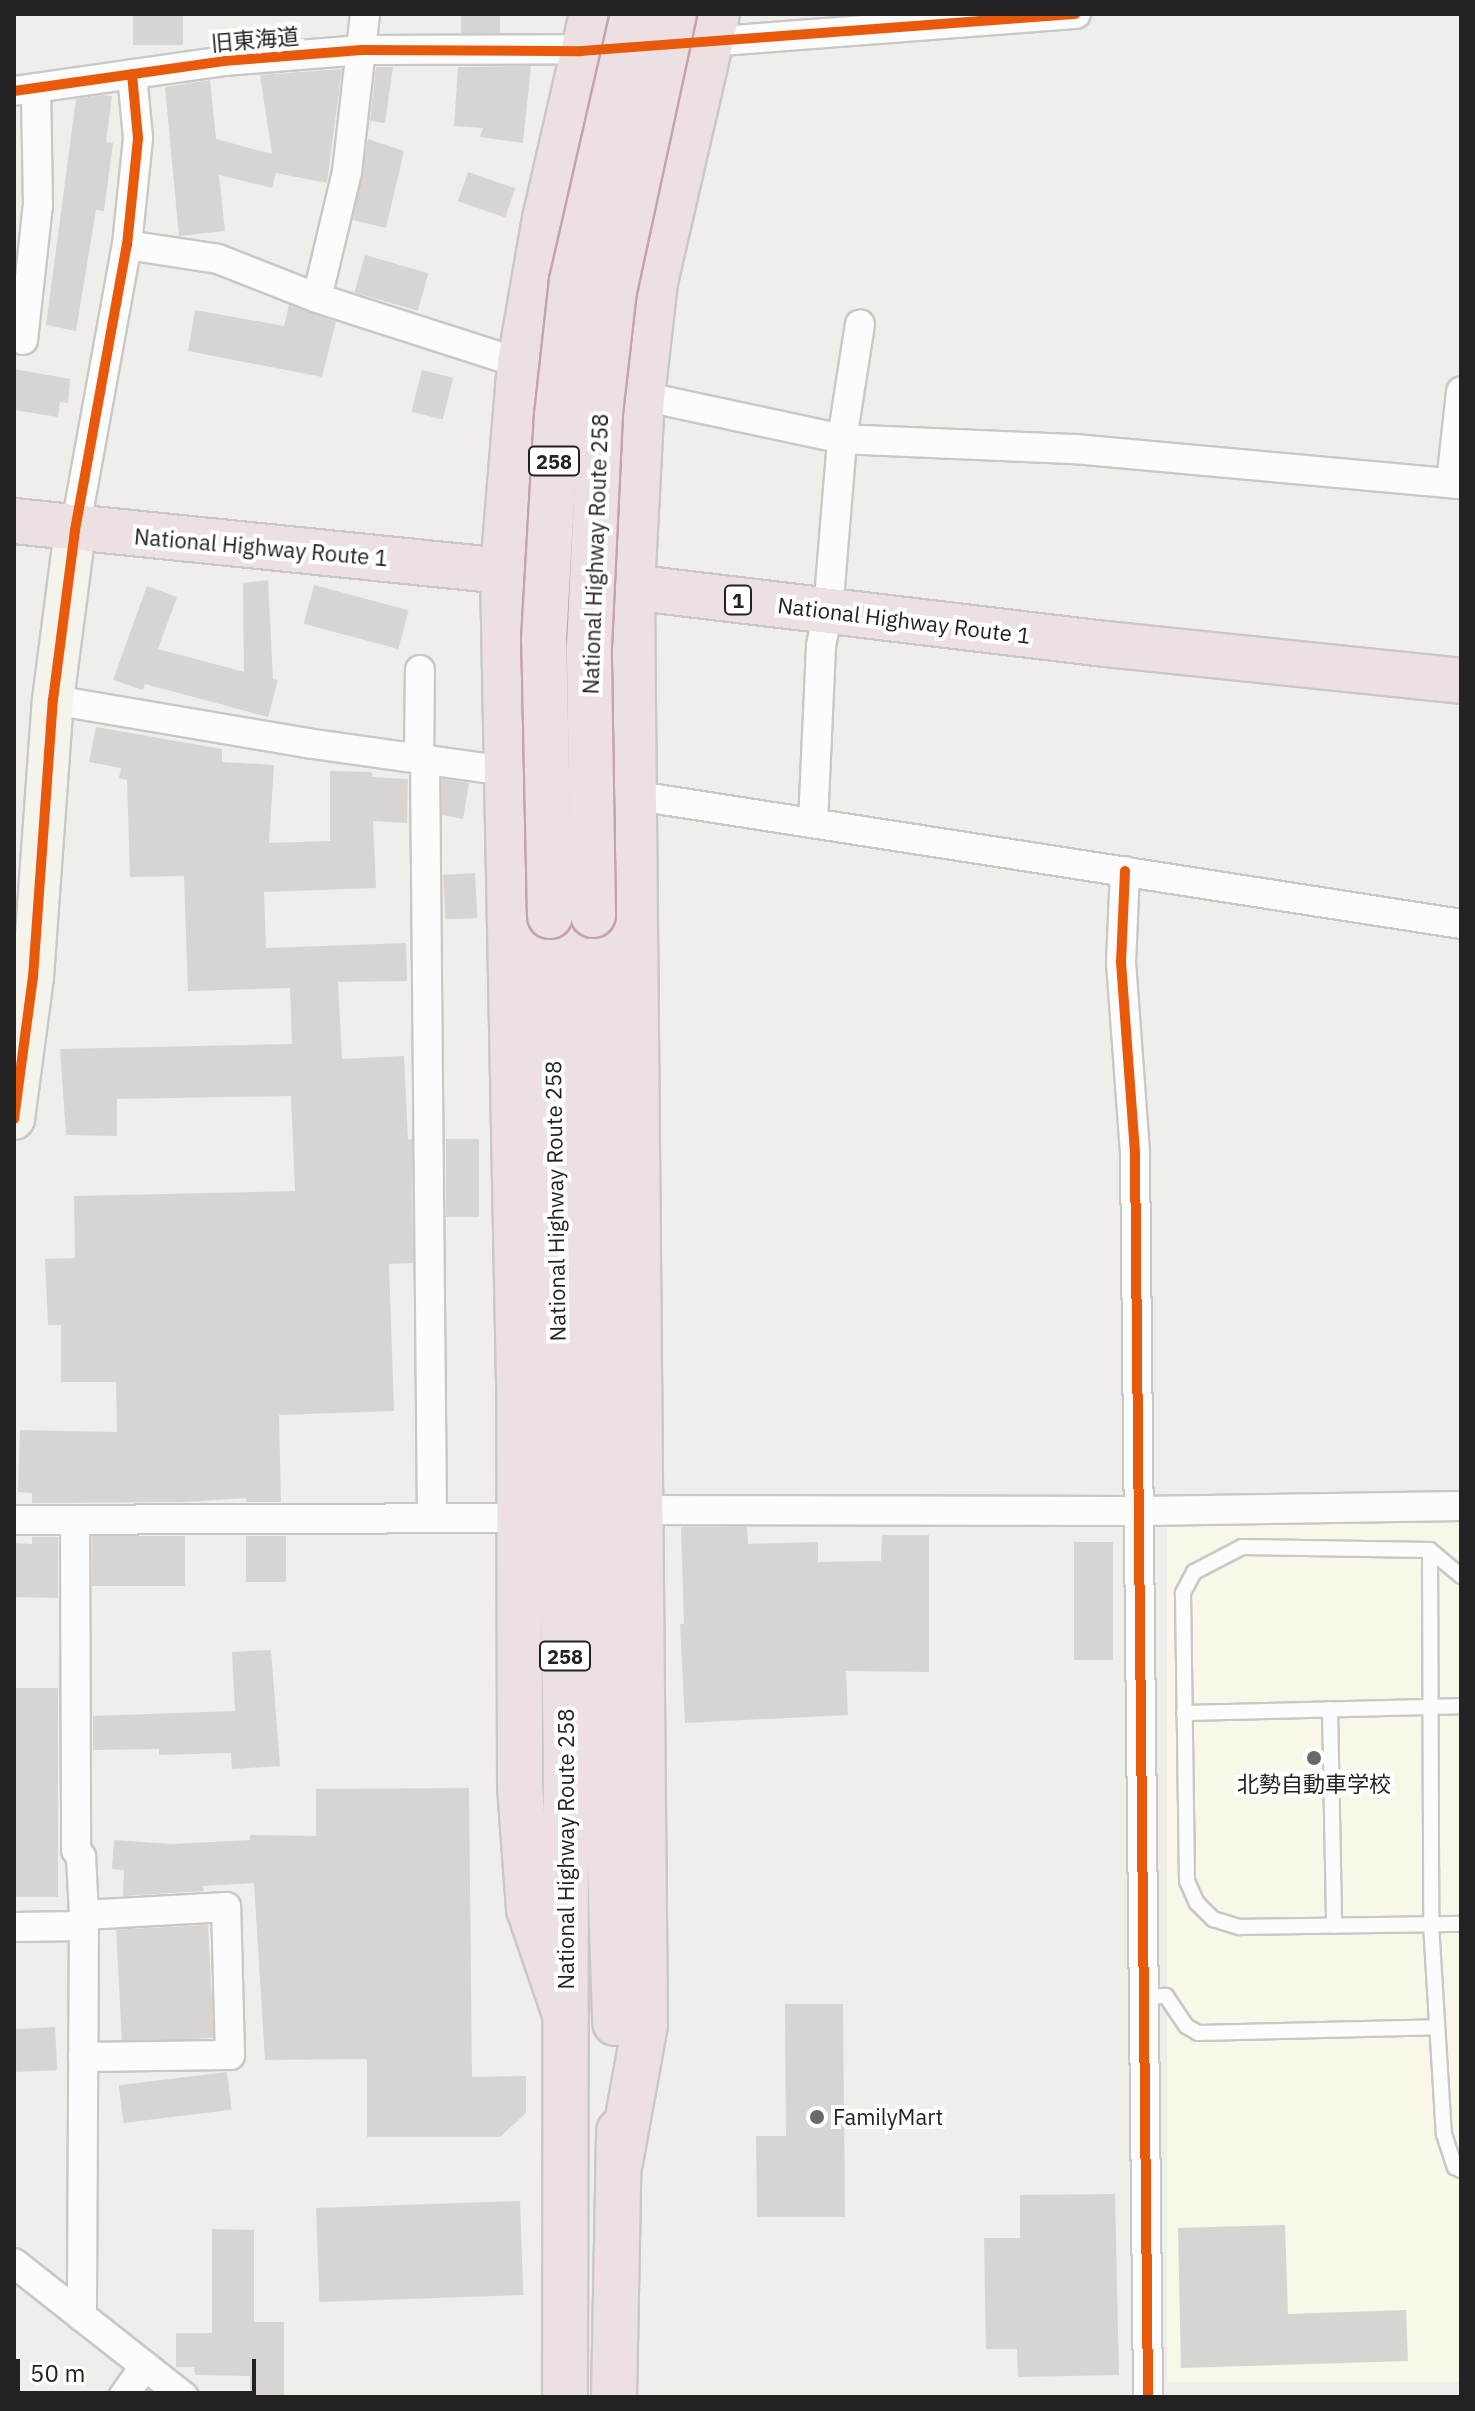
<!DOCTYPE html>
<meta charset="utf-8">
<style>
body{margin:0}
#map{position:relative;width:1475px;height:2411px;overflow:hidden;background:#f0eeeb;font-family:"IBM Plex Sans","Noto Sans JP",sans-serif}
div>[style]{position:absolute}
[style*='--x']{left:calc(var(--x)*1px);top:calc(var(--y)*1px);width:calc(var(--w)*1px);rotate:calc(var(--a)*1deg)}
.education>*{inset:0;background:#f8f7e8;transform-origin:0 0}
.building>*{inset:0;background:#d7d4d2;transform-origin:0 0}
.roads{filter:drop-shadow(2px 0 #c9c8c7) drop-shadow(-2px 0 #c9c8c7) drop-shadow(0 2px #c9c8c7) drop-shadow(0 -2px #c9c8c7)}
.lane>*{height:14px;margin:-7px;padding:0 7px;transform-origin:7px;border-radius:7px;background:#fdfcfc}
.street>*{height:28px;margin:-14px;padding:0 14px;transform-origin:14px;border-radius:14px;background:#fdfcfc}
.secondary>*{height:40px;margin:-20px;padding:0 20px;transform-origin:20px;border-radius:20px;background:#f4f4ed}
.highway>*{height:44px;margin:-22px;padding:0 22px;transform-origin:22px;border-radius:22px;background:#ece0e2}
.bridges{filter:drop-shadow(2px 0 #c5a2ac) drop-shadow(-2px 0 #c5a2ac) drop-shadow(0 2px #c5a2ac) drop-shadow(0 -2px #c5a2ac)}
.highway-bridge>*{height:44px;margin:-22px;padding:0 22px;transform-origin:22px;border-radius:22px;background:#ece0e2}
.cycleway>*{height:10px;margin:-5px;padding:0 5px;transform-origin:5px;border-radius:5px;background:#e8590c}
.dots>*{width:22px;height:22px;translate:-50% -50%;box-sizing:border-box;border:4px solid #fff;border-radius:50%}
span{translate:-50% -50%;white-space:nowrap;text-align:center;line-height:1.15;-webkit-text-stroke:8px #fff;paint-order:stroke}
.shield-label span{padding:2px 6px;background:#fff;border:2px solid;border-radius:6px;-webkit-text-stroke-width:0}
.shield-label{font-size:20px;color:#222;font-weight:700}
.street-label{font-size:22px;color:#222}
.poi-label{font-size:22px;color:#222}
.left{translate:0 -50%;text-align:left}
.frame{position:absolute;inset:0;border:16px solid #222;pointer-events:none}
.scale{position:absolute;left:16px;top:2359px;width:240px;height:36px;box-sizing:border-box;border:4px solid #222;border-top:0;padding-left:10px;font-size:24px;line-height:28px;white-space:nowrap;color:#222;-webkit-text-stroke:6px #fff;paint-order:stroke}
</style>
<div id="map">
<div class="education">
<i style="left:1461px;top:1518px;width:864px;height:294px;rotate:90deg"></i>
</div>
<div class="building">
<i style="left:133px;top:14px;width:50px;height:31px"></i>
<i style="left:461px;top:14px;width:39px;height:19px"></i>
<i style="clip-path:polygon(531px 66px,523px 143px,480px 137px,483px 128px,454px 126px,458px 67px)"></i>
<i style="clip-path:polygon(376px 67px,393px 67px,385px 123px,371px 121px,369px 130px)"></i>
<i style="clip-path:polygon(342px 69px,327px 183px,276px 173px,272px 188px,219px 175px,225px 231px,179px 236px,165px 87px,210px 80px,216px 139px,272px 154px,260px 75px)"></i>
<i style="clip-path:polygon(103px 95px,112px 96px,106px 142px,113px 143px,104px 211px,96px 210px,76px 331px,46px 325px,76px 99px)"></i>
<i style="clip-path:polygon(368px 139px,404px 151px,386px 228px,353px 220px)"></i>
<i style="left:468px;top:172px;width:50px;height:31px;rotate:19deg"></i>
<i style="left:365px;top:255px;width:66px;height:39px;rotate:16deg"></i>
<i style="clip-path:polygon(289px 305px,336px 322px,322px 377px,188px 351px,195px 310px,284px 326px)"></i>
<i style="clip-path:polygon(14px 369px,70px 379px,68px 403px,60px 402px,58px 417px,14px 410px)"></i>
<i style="left:422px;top:370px;width:32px;height:43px;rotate:14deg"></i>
<i style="clip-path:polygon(268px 580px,273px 679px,278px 680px,268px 717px,145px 684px,143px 690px,113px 680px,147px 586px,177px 597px,158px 649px,244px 672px,243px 583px)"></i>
<i style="left:314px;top:585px;width:98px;height:40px;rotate:15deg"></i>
<i style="clip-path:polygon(96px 727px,222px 749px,222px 762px,274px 765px,269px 843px,330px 841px,330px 771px,372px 772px,372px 777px,408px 779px,407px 823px,373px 821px,376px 888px,264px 892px,266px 948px,406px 943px,407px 981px,338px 982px,342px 1059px,404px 1056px,408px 1140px,412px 1139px,413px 1263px,389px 1264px,394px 1411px,279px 1415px,281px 1502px,246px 1502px,246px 1498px,185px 1502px,32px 1503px,32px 1493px,18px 1492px,20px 1430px,117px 1432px,116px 1382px,61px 1382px,61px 1325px,48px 1325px,45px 1259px,75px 1258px,74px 1196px,295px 1191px,291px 1096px,117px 1099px,117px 1136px,66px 1135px,60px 1049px,292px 1044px,290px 988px,188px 991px,184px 876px,130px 877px,127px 780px,119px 778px,121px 768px,89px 762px)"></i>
<i style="clip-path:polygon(442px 779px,469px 783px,463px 819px,442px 815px)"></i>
<i style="left:475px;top:873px;width:45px;height:32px;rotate:87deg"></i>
<i style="left:446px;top:1139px;width:33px;height:78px"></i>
<i style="clip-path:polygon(681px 1527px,747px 1527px,748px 1544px,818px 1542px,818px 1562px,881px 1561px,882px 1535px,929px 1535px,929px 1672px,846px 1671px,848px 1715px,685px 1723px,680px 1624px,684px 1624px)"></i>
<i style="left:185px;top:1536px;width:50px;height:93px;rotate:90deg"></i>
<i style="left:246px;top:1536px;width:40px;height:46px"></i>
<i style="clip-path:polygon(32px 1537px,58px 1537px,58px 1598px,14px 1597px,14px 1543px,32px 1544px)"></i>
<i style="left:1074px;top:1542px;width:39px;height:118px"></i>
<i style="clip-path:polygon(271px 1650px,280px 1766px,232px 1769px,231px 1753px,159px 1755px,159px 1749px,93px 1750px,93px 1716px,235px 1711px,232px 1652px)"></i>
<i style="left:14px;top:1688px;width:44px;height:209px"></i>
<i style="clip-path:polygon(469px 1788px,472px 2077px,526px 2076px,526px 2113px,500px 2137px,367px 2137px,367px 2059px,265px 2060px,254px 1883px,203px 1886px,204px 1891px,123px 1896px,124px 1870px,112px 1869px,114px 1840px,172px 1844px,250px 1840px,250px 1835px,316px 1836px,316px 1789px)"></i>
<i style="left:208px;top:1925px;width:113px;height:92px;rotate:87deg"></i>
<i style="clip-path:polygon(785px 2004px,843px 2004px,845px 2217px,757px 2217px,756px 2136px,786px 2136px)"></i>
<i style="left:55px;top:2027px;width:43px;height:41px;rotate:87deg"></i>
<i style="left:227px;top:2072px;width:38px;height:109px;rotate:83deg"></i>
<i style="clip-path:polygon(1115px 2194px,1119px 2375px,1018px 2377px,1017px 2349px,986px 2349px,984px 2238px,1020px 2238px,1020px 2195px)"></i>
<i style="left:520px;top:2201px;width:94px;height:204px;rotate:88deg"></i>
<i style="clip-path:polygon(1285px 2225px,1288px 2314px,1406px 2310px,1408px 2361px,1181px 2368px,1178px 2228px)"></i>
<i style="clip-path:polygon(212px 2229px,254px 2230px,254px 2322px,284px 2322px,284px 2397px,250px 2397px,250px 2376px,195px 2375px,194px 2367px,176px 2367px,176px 2333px,212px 2333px)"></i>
</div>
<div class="roads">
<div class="lane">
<i style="--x:1430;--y:1550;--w:374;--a:89.8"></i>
<i style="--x:1431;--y:1924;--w:210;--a:86.5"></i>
<i style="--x:1444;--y:2134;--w:35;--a:72"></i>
<i style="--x:1455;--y:2167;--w:7;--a:27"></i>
<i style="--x:1461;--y:1576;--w:40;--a:-140"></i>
<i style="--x:1430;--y:1550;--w:188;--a:-179.1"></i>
<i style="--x:1242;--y:1547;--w:54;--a:152.5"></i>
<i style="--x:1194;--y:1572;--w:24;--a:118"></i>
<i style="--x:1183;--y:1593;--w:288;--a:89.2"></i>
<i style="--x:1187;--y:1881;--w:24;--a:66"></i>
<i style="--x:1197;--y:1903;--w:23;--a:45"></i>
<i style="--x:1213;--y:1919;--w:28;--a:17"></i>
<i style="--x:1240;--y:1927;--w:221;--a:-0.8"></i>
<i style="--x:1330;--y:1709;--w:217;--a:88.9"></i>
<i style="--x:1184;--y:1713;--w:277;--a:-1.4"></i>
<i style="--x:1144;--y:1997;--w:22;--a:-3"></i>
<i style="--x:1166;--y:1996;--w:36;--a:56"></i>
<i style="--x:1186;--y:2026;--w:14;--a:30"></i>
<i style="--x:1198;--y:2033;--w:239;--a:-1.4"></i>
</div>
<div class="street">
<i style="--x:696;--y:43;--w:381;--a:-4.4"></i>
<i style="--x:14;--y:91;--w:212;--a:-8.1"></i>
<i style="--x:224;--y:61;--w:138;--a:-4.6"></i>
<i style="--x:362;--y:50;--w:237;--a:-0.2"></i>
<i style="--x:127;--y:245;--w:92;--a:8.7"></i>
<i style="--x:218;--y:259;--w:106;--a:21.5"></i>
<i style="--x:317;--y:298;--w:213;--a:17.8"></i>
<i style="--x:317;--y:298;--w:130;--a:-76.6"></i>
<i style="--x:347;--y:172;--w:159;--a:-83.5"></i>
<i style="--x:23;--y:340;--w:136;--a:-83.7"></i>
<i style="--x:38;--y:205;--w:117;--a:-91"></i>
<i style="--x:642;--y:396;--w:205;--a:12.1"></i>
<i style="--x:842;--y:439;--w:233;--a:2.5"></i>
<i style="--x:1075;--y:449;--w:388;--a:5.2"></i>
<i style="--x:1451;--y:483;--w:92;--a:-83.7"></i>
<i style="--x:75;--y:530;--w:290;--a:-79.7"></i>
<i style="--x:127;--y:245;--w:108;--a:-84.1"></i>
<i style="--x:138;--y:138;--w:64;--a:-95.4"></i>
<i style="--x:53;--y:700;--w:258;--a:9.6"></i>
<i style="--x:307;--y:743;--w:202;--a:8"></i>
<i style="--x:419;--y:760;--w:90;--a:-89.4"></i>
<i style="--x:425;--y:761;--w:756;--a:89.47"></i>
<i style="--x:631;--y:795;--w:840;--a:8.83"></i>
<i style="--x:813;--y:823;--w:177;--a:-87.4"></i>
<i style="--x:821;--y:646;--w:36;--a:-79"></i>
<i style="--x:828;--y:611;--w:173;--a:-85.3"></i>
<i style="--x:842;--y:439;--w:116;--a:-81.1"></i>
<i style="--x:1125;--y:871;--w:91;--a:92.5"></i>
<i style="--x:1121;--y:962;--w:193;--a:85.8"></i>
<i style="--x:1135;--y:1154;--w:1243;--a:89.4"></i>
<i style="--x:638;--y:1510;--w:502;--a:0.11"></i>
<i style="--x:1140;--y:1511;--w:321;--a:-0.9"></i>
<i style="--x:14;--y:1520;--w:505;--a:-0.23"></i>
<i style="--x:75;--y:1521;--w:329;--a:89.8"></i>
<i style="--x:76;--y:1850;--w:9;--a:54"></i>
<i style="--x:81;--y:1857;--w:58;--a:87"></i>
<i style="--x:84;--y:1915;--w:402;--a:90.3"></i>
<i style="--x:14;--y:1927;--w:68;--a:-0.8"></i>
<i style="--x:83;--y:2057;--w:147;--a:-0.8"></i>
<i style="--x:230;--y:2055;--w:148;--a:-91.5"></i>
<i style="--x:226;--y:1907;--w:142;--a:176.8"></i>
<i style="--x:14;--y:2263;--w:216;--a:38.2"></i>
<i style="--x:123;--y:2397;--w:38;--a:-55"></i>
</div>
<div class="secondary">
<i style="--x:14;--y:1119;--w:143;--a:-82.4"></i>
<i style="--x:33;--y:977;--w:278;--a:-85.9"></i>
<i style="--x:53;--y:700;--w:171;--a:-82.6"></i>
</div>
<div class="highway">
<i style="--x:14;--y:521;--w:522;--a:5.83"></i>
<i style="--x:605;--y:584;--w:504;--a:6.84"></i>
<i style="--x:1105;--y:644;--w:358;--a:5.9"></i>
<i style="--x:593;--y:915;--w:831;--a:89.1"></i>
<i style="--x:606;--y:1746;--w:277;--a:88.1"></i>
<i style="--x:550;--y:916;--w:833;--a:88.9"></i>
<i style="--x:566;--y:1749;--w:648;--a:90.09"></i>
<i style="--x:566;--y:2017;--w:114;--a:-108.9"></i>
<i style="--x:529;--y:1909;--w:122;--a:-94.2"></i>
<i style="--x:520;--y:1787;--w:404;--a:-90.1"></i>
<i style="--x:519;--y:1383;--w:813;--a:-91.13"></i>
<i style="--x:503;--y:570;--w:208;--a:-85.3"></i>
<i style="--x:520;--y:363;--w:146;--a:-80.2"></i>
<i style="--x:545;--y:219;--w:210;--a:-77.1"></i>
<i style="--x:620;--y:2162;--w:139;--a:-79.7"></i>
<i style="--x:645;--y:2025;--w:1438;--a:-90.52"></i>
<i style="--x:632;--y:587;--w:191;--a:-87"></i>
<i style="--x:642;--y:396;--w:115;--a:-83.5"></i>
<i style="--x:655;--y:282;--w:275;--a:-77"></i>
<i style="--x:614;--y:2397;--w:266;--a:-88.9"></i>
</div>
</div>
<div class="bridges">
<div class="highway-bridge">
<i style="--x:593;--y:915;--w:268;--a:-90.9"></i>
<i style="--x:589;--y:647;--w:234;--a:-87.3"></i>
<i style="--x:600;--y:413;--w:123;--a:-83.5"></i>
<i style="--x:614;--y:291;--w:283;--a:-77.8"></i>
<i style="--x:550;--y:916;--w:276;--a:-91.2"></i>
<i style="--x:544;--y:640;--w:224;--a:-86.7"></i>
<i style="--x:557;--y:416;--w:136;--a:-83.7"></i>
<i style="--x:572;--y:281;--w:274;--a:-77.1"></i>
</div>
</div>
<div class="cycleway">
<i style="--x:14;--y:91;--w:212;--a:-8.1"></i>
<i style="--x:224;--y:61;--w:138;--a:-4.6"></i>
<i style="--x:362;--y:50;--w:219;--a:0.3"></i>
<i style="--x:581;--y:51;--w:496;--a:-4.3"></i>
<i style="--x:1125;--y:871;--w:91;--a:92.5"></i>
<i style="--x:1121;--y:962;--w:193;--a:85.8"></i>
<i style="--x:1135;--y:1154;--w:1243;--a:89.4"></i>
<i style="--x:14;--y:1119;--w:143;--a:-82.4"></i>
<i style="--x:33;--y:977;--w:278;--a:-85.9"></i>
<i style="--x:53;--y:700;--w:171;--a:-82.6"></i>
<i style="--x:75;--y:530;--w:290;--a:-79.7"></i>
<i style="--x:127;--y:245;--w:108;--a:-84.1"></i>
<i style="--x:138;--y:138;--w:64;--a:-95.4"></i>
</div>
<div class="dots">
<i style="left:1314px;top:1758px;background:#6a6968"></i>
<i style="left:817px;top:2117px;background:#6a6968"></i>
</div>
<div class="shield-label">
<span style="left:554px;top:461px">258</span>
<span style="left:738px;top:600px">1</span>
<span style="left:565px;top:1656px">258</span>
</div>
<div class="street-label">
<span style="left:255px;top:39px;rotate:-5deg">旧東海道</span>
<span style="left:261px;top:547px;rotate:5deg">National Highway Route 1</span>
<span style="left:595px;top:554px;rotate:-88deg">National Highway Route 258</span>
<span style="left:904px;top:620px;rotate:7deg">National Highway Route 1</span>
<span style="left:555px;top:1201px;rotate:-91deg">National Highway Route 258</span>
<span style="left:566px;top:1849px;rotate:-90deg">National Highway Route 258</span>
</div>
<div class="poi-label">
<span style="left:1314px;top:1784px">北勢自動車学校</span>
<span class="left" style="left:833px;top:2117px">FamilyMart</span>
</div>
<div class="frame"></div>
<div class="scale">50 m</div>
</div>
